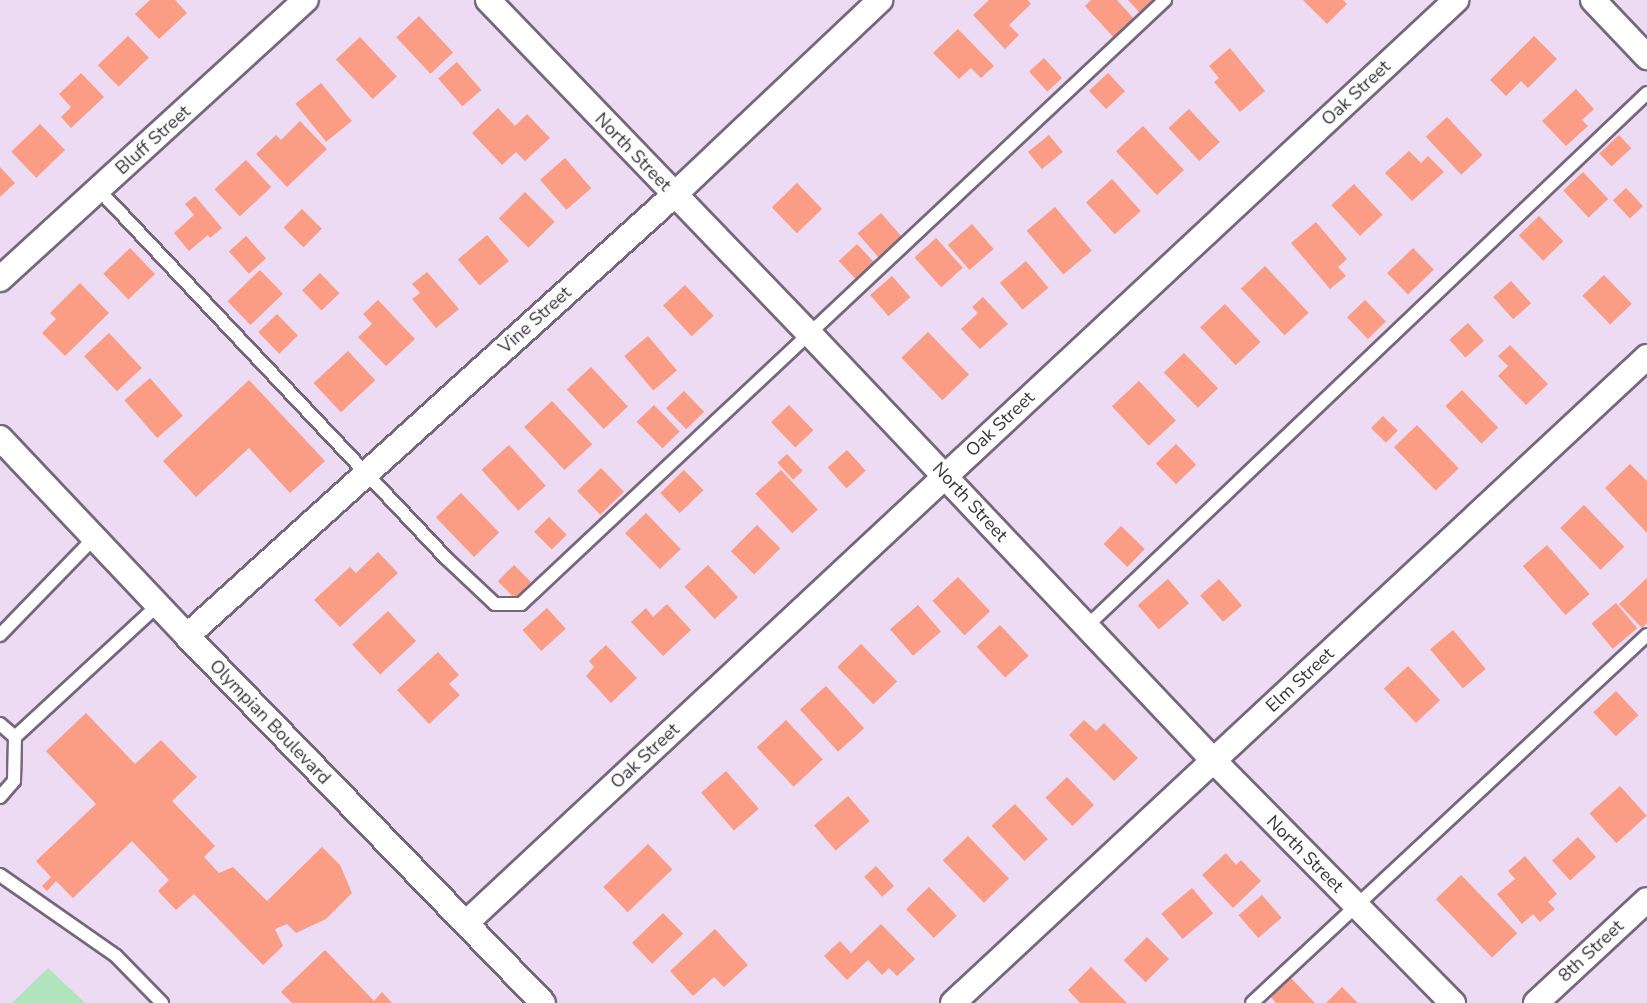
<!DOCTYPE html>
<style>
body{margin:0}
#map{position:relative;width:1647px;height:1003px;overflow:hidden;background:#ecdbf3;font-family:"Nunito Sans",sans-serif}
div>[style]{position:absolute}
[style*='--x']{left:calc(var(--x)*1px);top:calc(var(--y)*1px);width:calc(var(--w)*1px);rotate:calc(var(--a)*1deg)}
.green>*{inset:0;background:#b0e4bd}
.building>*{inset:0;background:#fb9c84;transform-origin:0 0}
.roads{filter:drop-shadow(2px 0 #76677c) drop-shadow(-2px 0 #76677c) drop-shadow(0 2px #76677c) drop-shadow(0 -2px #76677c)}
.service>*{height:12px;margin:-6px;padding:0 6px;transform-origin:6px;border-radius:6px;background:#fff}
.minor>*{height:24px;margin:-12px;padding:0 12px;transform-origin:12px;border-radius:12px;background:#fff}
span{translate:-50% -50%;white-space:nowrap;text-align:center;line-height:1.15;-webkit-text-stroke:5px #fff;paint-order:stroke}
.street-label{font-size:18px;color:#38323b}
</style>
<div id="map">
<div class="green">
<i style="clip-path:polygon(48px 968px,85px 1003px,12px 1003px)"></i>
</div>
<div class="building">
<i style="clip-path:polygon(150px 0,175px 0,187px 13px,159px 39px,135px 14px)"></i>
<i style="clip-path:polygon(989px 0,1028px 0,1031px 4px,1009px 25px,1019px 35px,1005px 49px,973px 15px)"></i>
<i style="clip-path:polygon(1091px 0,1117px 0,1135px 20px,1115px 39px,1085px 6px)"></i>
<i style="clip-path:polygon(1128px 0,1158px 0,1142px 15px)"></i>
<i style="clip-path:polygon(1303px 0,1343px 0,1347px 4px,1327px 24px)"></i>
<i style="left:419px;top:16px;width:50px;height:31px;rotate:47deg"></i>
<i style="clip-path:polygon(958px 29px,994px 66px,981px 78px,971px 68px,959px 79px,933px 53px)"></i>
<i style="left:128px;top:36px;width:30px;height:42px;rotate:46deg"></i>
<i style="clip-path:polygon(1534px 36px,1557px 59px,1528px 88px,1521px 81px,1506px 96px,1490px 80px)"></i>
<i style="left:360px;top:37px;width:54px;height:33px;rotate:47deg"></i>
<i style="clip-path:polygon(1230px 48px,1265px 91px,1240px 112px,1214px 82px,1219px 78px,1209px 66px)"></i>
<i style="left:1044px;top:58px;width:27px;height:20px;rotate:48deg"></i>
<i style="left:457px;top:62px;width:37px;height:25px;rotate:49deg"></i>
<i style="clip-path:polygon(81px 73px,104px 97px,71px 128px,61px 117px,71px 107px,59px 94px)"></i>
<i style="left:1108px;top:73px;width:25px;height:26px;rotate:47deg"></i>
<i style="left:321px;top:83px;width:49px;height:33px;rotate:51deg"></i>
<i style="clip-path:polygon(1576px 89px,1594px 109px,1582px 120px,1588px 126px,1566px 146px,1542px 121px)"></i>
<i style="clip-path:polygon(498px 108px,515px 126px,527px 114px,550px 138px,525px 161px,516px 152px,502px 165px,472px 133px)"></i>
<i style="left:1189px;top:109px;width:45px;height:28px;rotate:47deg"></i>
<i style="left:1447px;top:117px;width:52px;height:29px;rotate:47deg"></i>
<i style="clip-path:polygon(300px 121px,327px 149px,287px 187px,256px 154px,276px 135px,281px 140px)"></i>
<i style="left:40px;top:124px;width:36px;height:40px;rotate:46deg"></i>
<i style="left:1143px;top:126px;width:60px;height:37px;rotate:47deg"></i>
<i style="left:1049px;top:135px;width:22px;height:27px;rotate:51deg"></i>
<i style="left:1619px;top:135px;width:18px;height:27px;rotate:47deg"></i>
<i style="clip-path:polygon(1409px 151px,1421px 163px,1428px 156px,1444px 172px,1412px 201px,1385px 173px)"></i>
<i style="left:565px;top:158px;width:40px;height:33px;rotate:49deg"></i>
<i style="left:246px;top:160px;width:37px;height:43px;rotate:47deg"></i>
<i style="clip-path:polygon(0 167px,15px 183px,0 197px)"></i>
<i style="left:1583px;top:172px;width:37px;height:27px;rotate:47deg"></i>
<i style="left:1112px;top:179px;width:43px;height:35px;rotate:48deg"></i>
<i style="left:797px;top:183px;width:36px;height:35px;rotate:46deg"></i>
<i style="left:1354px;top:184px;width:42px;height:31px;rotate:47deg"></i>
<i style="left:1626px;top:188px;width:25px;height:18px;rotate:47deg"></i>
<i style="left:525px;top:192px;width:42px;height:37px;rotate:45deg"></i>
<i style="clip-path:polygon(195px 196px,222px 228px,210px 238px,208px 235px,189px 251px,174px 233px,194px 215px,185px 204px)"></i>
<i style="left:1055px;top:207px;width:57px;height:37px;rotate:50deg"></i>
<i style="left:302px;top:209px;width:28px;height:26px;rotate:45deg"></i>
<i style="left:881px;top:213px;width:32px;height:31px;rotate:49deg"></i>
<i style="left:1539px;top:216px;width:35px;height:28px;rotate:46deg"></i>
<i style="clip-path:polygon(1316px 222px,1347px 259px,1338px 267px,1346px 276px,1330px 289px,1291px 243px)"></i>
<i style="left:972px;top:224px;width:33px;height:32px;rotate:49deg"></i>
<i style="left:487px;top:235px;width:34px;height:38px;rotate:50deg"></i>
<i style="left:246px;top:236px;width:30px;height:23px;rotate:48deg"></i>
<i style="left:936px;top:238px;width:40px;height:29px;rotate:48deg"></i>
<i style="left:857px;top:244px;width:26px;height:25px;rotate:47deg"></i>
<i style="left:130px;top:248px;width:36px;height:37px;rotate:46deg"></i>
<i style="left:1413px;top:248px;width:30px;height:36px;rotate:46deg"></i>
<i style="left:1026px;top:261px;width:35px;height:34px;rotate:50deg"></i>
<i style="left:1265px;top:266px;width:64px;height:33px;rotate:47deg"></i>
<i style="left:260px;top:270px;width:33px;height:45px;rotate:46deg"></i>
<i style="clip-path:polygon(427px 272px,459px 309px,436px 328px,412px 299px,420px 293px,412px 284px)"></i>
<i style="left:320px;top:273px;width:28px;height:25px;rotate:46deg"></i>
<i style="left:1604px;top:275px;width:40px;height:30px;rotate:46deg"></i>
<i style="left:892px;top:276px;width:28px;height:29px;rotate:49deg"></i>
<i style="left:1511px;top:281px;width:30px;height:24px;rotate:48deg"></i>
<i style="clip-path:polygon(80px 283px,109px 313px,65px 356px,42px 333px,56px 319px,50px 313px)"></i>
<i style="left:685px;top:285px;width:42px;height:30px;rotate:47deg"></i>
<i style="clip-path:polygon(983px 297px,1008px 324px,980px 349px,961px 329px,978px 313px,972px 307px)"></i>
<i style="clip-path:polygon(378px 300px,415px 339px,386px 366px,358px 337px,372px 324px,363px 314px)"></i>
<i style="left:1365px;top:300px;width:30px;height:25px;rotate:46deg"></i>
<i style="left:1225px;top:304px;width:52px;height:34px;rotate:47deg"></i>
<i style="left:277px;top:314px;width:30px;height:26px;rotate:46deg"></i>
<i style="left:1468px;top:323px;width:24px;height:25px;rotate:48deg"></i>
<i style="left:928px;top:332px;width:59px;height:37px;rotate:46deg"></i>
<i style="left:109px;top:333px;width:48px;height:34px;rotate:47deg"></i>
<i style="left:648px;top:336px;width:45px;height:31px;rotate:50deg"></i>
<i style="clip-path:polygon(1510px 345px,1548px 384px,1526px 405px,1498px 376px,1508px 366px,1498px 356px)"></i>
<i style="left:348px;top:351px;width:40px;height:47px;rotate:47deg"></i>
<i style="left:1184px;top:353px;width:49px;height:28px;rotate:46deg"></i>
<i style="left:591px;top:367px;width:54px;height:33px;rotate:47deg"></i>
<i style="left:150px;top:378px;width:50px;height:34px;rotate:49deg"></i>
<i style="clip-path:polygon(249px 380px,325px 461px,290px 493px,249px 448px,196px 497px,163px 461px)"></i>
<i style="left:1139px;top:381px;width:54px;height:37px;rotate:47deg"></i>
<i style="left:1462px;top:390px;width:52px;height:23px;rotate:46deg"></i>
<i style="left:684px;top:391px;width:29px;height:25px;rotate:46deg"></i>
<i style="left:552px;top:401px;width:59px;height:38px;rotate:47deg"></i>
<i style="left:654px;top:405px;width:37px;height:24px;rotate:46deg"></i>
<i style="left:789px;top:405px;width:35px;height:25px;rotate:46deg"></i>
<i style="left:1383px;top:416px;width:21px;height:17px;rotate:45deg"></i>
<i style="left:1417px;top:425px;width:60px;height:32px;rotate:46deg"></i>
<i style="left:1176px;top:444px;width:29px;height:28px;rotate:46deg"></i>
<i style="left:509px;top:445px;width:55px;height:37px;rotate:48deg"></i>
<i style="left:847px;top:450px;width:28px;height:26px;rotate:48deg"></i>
<i style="left:787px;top:454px;width:23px;height:13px;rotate:47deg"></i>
<i style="clip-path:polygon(1630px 464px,1647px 481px,1647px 533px,1605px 488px)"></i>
<i style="left:601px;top:468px;width:33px;height:33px;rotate:46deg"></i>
<i style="left:684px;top:470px;width:28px;height:33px;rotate:46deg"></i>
<i style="left:781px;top:470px;width:54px;height:35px;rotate:47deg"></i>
<i style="left:461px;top:493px;width:55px;height:35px;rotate:46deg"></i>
<i style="left:1584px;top:505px;width:58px;height:33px;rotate:46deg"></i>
<i style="left:646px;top:513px;width:50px;height:29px;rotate:46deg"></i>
<i style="left:549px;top:517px;width:25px;height:21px;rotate:45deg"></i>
<i style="left:757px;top:525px;width:33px;height:37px;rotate:45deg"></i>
<i style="left:1121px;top:526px;width:33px;height:25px;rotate:44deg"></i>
<i style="left:1547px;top:545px;width:65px;height:32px;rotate:49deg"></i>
<i style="clip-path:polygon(378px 552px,398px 573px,340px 627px,314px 600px,350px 567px,356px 573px)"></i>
<i style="left:514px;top:565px;width:24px;height:23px;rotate:45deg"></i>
<i style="left:708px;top:565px;width:44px;height:32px;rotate:47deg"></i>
<i style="left:958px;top:577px;width:47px;height:35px;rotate:47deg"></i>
<i style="clip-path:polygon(1647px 578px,1647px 623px,1642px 628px,1619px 604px)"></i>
<i style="left:1168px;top:579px;width:32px;height:40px;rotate:49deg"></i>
<i style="left:1219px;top:579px;width:35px;height:25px;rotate:49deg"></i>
<i style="left:1616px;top:603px;width:33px;height:32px;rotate:50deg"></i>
<i style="clip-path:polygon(667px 604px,691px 630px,663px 656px,631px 622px,646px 608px,653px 617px)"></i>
<i style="left:918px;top:605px;width:35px;height:37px;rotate:49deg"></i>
<i style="left:547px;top:608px;width:28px;height:33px;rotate:48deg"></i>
<i style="left:388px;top:611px;width:41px;height:49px;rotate:47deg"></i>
<i style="left:1000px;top:625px;width:42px;height:32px;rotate:47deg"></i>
<i style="left:1453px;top:630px;width:51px;height:30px;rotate:50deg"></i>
<i style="left:861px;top:644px;width:52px;height:33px;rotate:46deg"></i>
<i style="clip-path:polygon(606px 645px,637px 678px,611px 703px,586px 676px,594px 667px,589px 661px)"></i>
<i style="clip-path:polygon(438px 652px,459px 675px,449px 684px,460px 695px,429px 724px,397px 690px)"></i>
<i style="left:1408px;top:666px;width:47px;height:33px;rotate:47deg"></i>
<i style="left:826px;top:686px;width:57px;height:35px;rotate:48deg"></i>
<i style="left:1616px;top:691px;width:33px;height:31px;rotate:47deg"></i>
<i style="clip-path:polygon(86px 713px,135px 764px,161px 740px,197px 777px,172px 801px,215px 846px,204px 857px,219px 873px,233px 867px,267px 901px,322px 847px,340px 865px,352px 893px,326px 919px,296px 933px,287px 924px,275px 929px,283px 946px,263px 965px,194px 894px,176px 910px,158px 891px,169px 880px,132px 841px,73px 898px,56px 881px,47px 891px,42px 886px,51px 877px,36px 861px,96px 804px,46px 751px)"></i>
<i style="left:786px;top:720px;width:54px;height:40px;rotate:47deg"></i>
<i style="clip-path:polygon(1084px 720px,1096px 731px,1104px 723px,1138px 758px,1114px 781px,1069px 735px)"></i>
<i style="left:726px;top:771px;width:50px;height:33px;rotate:49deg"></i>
<i style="left:1067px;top:777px;width:39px;height:30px;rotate:46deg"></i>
<i style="left:1620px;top:786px;width:40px;height:41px;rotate:48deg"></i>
<i style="left:848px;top:796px;width:33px;height:45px;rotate:49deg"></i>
<i style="left:1015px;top:804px;width:48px;height:32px;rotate:47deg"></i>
<i style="left:968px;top:836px;width:59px;height:35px;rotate:46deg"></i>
<i style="left:1578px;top:837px;width:27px;height:35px;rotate:48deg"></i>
<i style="left:648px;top:844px;width:35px;height:62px;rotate:46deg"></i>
<i style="clip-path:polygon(1226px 853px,1236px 865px,1241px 860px,1261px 881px,1233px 908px,1202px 875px)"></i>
<i style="clip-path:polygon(1525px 856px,1557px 894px,1548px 902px,1555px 909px,1540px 922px,1533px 914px,1522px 924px,1497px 894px,1515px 879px,1508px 871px)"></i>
<i style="left:876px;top:866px;width:27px;height:16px;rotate:48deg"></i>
<i style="left:1461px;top:875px;width:81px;height:35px;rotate:46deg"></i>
<i style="left:929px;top:887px;width:40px;height:32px;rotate:46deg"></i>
<i style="left:1192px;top:888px;width:33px;height:40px;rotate:50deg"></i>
<i style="left:1262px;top:895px;width:30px;height:31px;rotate:49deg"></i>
<i style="left:663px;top:913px;width:29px;height:43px;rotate:46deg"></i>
<i style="clip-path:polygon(881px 924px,915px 959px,897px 976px,889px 968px,882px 975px,868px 960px,847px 980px,824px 956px,840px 941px,851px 953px)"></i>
<i style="clip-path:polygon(715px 929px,748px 965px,724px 987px,714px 977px,693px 996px,670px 971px)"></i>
<i style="left:1147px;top:937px;width:31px;height:33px;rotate:45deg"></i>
<i style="clip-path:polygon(325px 950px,374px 1001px,382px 992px,392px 1003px,292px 1003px,281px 992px)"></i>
<i style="clip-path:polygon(1091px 967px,1127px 1003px,1080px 1003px,1068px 990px)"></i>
<i style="clip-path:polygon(1291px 978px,1315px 1003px,1276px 1003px,1271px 997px)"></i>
<i style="clip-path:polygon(1342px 987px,1358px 1003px,1326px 1003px)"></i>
</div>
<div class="roads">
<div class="service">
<i style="--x:99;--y:190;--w:506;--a:46.68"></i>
<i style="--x:446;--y:558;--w:67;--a:43.2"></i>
<i style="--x:495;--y:604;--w:26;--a:0"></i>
<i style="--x:521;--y:604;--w:883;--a:-43.16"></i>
<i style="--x:1087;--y:626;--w:773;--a:-43.58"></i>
<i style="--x:0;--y:635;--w:135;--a:-45.9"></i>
<i style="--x:0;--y:724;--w:20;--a:41"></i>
<i style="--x:0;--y:797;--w:21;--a:-49"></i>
<i style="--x:14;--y:781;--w:44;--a:-88.7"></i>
<i style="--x:15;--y:737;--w:195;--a:-42.7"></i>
<i style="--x:0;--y:875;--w:141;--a:34.9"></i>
<i style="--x:116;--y:956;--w:66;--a:45.6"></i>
<i style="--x:1252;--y:1003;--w:540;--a:-42.97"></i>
</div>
<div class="minor">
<i style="--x:488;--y:0;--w:463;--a:46.1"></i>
<i style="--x:809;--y:333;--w:588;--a:46.59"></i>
<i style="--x:1213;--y:760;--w:342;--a:45.4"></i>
<i style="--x:1593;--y:0;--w:79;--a:46.5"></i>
<i style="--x:0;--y:279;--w:414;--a:-42.4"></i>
<i style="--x:0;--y:438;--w:272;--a:46.6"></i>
<i style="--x:187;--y:636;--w:511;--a:45.87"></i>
<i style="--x:187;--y:636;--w:657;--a:-42.16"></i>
<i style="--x:674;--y:195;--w:284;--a:-43.4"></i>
<i style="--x:466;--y:923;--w:1354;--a:-42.99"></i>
<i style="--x:953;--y:1003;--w:948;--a:-42.95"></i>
<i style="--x:1536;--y:1003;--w:151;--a:-42.9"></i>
</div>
</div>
<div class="street-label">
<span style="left:1356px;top:93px;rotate:-43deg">Oak Street</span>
<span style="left:153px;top:140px;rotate:-42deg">Bluff Street</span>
<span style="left:633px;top:152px;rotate:46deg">North Street</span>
<span style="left:535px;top:320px;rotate:-42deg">Vine Street</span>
<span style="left:1000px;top:424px;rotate:-43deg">Oak Street</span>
<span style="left:970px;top:502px;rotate:47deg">North Street</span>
<span style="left:1300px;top:680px;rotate:-43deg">Elm Street</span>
<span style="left:270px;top:722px;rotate:46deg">Olympian Boulevard</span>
<span style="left:645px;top:756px;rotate:-43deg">Oak Street</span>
<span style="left:1305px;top:854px;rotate:45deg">North Street</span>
<span style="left:1591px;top:951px;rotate:-43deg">8th Street</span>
</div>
</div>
